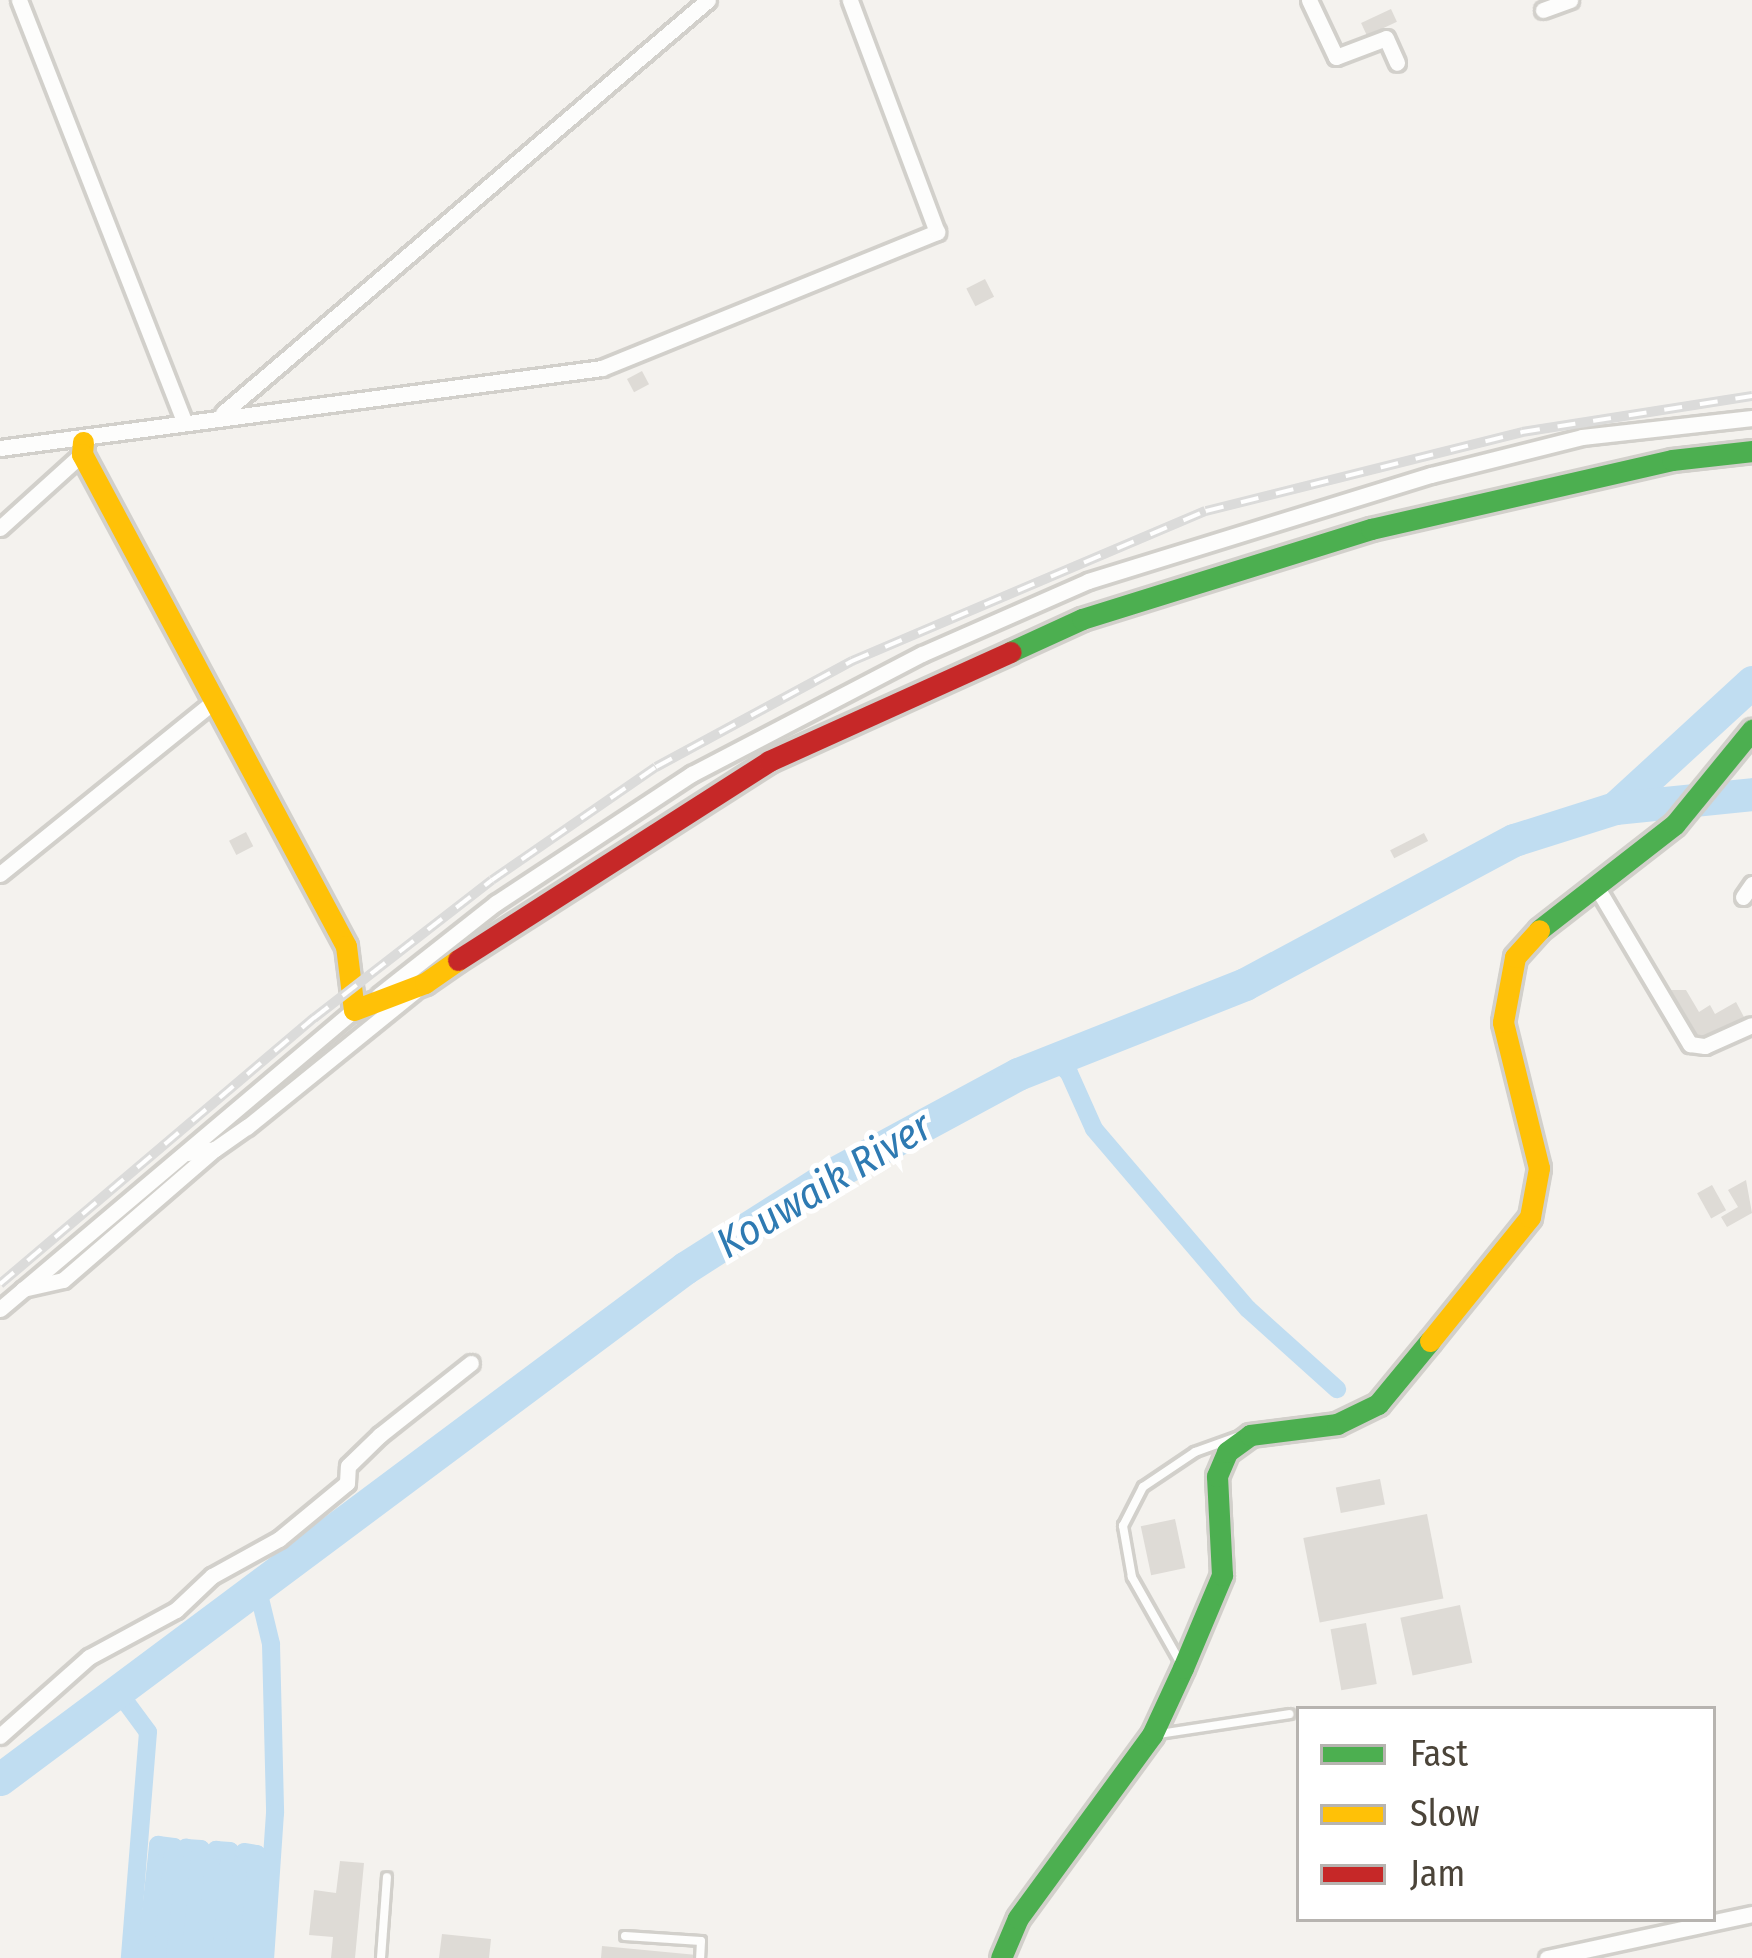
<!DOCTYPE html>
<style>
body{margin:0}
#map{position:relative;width:1752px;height:1958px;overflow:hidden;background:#f4f2ee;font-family:"Fira Sans Condensed",sans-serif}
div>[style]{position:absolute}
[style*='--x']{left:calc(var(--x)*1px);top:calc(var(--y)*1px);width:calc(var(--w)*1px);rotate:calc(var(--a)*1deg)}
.canal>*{height:18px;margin:-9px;padding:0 9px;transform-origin:9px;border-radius:9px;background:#c0ddf1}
.river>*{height:33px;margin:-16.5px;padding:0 16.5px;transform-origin:16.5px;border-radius:16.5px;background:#c0ddf1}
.building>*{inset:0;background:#dedbd6;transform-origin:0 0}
.roads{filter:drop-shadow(3px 0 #d2d0cb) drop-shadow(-3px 0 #d2d0cb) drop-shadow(0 3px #d2d0cb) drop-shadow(0 -3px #d2d0cb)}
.lane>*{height:8px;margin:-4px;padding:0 4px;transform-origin:4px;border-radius:4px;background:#fdfdfc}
.street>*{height:15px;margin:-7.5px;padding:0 7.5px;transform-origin:7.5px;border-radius:7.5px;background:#fdfdfc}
.fast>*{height:21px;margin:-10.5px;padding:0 10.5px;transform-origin:10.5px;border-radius:10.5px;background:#4caf50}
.slow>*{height:21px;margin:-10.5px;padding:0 10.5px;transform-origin:10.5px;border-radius:10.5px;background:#ffc107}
.jam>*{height:21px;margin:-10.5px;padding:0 10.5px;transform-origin:10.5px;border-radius:10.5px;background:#c62828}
.rail>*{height:10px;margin-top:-5px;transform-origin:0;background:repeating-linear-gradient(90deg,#fff 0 18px,#dbdbda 0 36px);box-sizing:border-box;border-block:3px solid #dbdbda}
span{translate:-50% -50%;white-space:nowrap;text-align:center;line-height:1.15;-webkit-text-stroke:10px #fff;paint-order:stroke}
.water-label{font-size:42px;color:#2e7ab2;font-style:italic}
.legend{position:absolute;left:1296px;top:1706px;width:420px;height:216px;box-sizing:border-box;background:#fff;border:3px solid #b7b4b0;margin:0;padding:15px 21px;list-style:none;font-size:36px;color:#4b4439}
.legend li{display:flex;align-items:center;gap:24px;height:60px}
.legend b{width:60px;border:3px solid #b7b4b0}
</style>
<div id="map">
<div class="canal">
<i style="--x:1053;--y:1058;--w:22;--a:43"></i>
<i style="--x:1069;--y:1073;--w:61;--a:65.9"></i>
<i style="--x:1094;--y:1129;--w:237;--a:49.5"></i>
<i style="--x:1248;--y:1309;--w:120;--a:42"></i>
<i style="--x:257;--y:1586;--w:60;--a:76.4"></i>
<i style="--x:271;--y:1644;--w:169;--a:88.6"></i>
<i style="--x:275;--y:1813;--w:145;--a:93.9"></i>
<i style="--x:117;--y:1690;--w:52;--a:53.6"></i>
<i style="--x:148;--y:1732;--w:227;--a:94.6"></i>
<i style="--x:146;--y:1958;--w:114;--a:-83.9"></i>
<i style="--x:158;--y:1845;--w:16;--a:7"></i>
<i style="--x:174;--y:1847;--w:112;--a:96.2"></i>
<i style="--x:175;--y:1958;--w:111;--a:-84.3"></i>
<i style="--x:186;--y:1848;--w:15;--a:4"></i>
<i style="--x:201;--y:1849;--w:110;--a:95.8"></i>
<i style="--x:204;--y:1958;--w:109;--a:-83.7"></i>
<i style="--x:216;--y:1850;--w:14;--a:4"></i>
<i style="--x:230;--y:1851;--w:107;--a:94.8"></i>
<i style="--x:234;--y:1958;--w:106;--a:-84.6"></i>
<i style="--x:244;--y:1852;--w:13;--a:9"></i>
<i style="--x:257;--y:1854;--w:104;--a:94.9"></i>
</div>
<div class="river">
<i style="--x:1615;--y:808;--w:186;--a:-42.6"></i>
<i style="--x:0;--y:1779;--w:855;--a:-36.72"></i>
<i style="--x:685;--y:1268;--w:173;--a:-32.5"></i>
<i style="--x:831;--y:1175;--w:213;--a:-28.4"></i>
<i style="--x:1018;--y:1074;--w:244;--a:-21.6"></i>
<i style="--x:1245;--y:984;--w:305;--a:-28.2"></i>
<i style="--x:1514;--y:840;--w:106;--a:-17.6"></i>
<i style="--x:1615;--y:808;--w:138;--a:-5.8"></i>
</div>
<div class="building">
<i style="left:1391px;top:9px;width:14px;height:33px;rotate:65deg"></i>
<i style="left:985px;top:279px;width:20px;height:21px;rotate:63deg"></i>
<i style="left:642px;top:371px;width:15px;height:17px;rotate:62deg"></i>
<i style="left:246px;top:832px;width:16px;height:19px;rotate:63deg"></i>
<i style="left:1424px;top:833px;width:9px;height:38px;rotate:63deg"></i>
<i style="clip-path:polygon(1665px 990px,1686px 990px,1699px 1012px,1710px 1005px,1715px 1014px,1736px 1002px,1744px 1017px,1697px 1045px)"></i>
<i style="clip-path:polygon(1746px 1180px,1752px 1213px,1727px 1227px,1721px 1217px,1738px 1207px,1728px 1190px)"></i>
<i style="left:1712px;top:1185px;width:29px;height:17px;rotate:61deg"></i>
<i style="left:1380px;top:1479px;width:26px;height:45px;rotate:79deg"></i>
<i style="left:1427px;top:1514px;width:86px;height:126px;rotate:79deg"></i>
<i style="left:1175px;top:1519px;width:50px;height:35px;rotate:78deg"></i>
<i style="left:1460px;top:1605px;width:59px;height:61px;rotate:78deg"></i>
<i style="left:1366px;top:1623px;width:62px;height:36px;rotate:80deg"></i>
<i style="clip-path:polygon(340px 1861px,364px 1863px,355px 1958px,331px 1958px,333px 1937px,309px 1935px,314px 1890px,336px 1893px)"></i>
<i style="clip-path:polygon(442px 1934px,491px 1939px,489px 1958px,439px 1958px)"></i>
<i style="clip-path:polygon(602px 1946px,697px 1955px,697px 1958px,601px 1958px)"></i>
</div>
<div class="roads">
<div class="lane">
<i style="--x:1180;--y:1662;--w:98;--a:-119.5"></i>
<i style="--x:1132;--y:1577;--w:52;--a:-100"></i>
<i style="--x:1123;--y:1526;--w:44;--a:-62.9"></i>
<i style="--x:1143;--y:1487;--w:63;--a:-33.9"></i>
<i style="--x:1195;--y:1452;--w:45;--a:-19.7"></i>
<i style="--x:1159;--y:1734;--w:132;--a:-8.7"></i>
<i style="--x:625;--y:1936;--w:76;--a:3.8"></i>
<i style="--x:701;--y:1941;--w:17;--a:93"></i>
<i style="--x:381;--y:1958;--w:81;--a:-85.8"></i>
</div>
<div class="street">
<i style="--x:19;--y:0;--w:452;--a:68.6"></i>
<i style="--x:1309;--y:0;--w:63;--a:64.7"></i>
<i style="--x:1336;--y:57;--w:53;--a:-20.8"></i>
<i style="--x:1386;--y:38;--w:27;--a:66"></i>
<i style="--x:1543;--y:10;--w:29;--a:-20"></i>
<i style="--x:223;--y:413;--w:637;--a:-40.42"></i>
<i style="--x:0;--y:448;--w:607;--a:-7.57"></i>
<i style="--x:602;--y:368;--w:362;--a:-22.1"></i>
<i style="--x:937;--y:232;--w:248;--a:-110.6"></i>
<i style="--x:0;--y:528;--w:110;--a:-42.1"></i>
<i style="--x:0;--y:874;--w:274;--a:-38.9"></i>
<i style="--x:1596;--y:886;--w:184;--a:59.3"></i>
<i style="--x:1690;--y:1044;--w:15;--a:8"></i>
<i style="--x:1705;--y:1046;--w:51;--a:-24.1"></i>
<i style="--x:1743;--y:897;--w:16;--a:-55"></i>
<i style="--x:379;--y:995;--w:149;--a:-38.2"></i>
<i style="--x:496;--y:903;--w:235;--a:-33.4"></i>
<i style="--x:692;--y:774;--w:259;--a:-27.6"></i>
<i style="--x:922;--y:654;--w:181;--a:-23.7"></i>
<i style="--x:1088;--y:581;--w:359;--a:-17.2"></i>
<i style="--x:1431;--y:475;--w:156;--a:-14.1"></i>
<i style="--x:1582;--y:437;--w:171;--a:-6.4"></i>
<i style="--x:187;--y:1153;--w:28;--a:-8"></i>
<i style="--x:215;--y:1149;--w:39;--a:-35"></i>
<i style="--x:247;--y:1127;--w:215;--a:-39"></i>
<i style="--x:23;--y:1289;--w:41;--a:-12.7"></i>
<i style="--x:63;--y:1280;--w:201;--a:-40.8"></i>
<i style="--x:0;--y:1309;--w:463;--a:-40.2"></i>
<i style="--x:0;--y:1736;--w:119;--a:-41.6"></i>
<i style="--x:89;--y:1657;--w:99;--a:-28.4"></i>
<i style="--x:176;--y:1610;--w:50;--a:-43.4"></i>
<i style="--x:212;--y:1576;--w:77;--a:-28.9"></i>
<i style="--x:279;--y:1539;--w:88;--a:-39.5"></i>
<i style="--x:347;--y:1483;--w:17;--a:-87"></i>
<i style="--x:348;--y:1466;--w:45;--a:-44.1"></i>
<i style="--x:380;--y:1435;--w:116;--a:-38.4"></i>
<i style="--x:1547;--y:1958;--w:210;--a:-12.1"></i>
</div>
<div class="fast">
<i style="--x:1010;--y:652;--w:79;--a:-24.6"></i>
<i style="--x:1082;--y:619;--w:303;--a:-17.3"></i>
<i style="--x:1371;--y:529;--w:309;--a:-12.9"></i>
<i style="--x:1672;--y:460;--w:81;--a:-6.4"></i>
<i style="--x:1539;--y:930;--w:172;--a:-37.9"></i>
<i style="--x:1675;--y:824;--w:122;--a:-50.7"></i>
<i style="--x:1001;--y:1958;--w:43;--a:-67"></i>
<i style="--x:1018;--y:1918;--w:227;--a:-53.8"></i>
<i style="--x:1152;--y:1735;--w:74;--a:-65.2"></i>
<i style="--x:1183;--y:1668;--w:101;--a:-67.2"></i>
<i style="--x:1222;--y:1575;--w:99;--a:-92.9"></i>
<i style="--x:1217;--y:1476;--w:26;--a:-67"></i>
<i style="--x:1227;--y:1452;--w:29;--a:-36"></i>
<i style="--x:1250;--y:1435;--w:88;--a:-7.2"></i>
<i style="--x:1337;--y:1424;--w:46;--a:-26"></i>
<i style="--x:1378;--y:1404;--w:82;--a:-50.5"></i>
</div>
<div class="slow">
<i style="--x:83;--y:442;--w:12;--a:95"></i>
<i style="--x:82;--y:454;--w:558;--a:61.78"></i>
<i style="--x:346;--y:946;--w:64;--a:82.9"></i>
<i style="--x:354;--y:1010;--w:76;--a:-20.8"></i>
<i style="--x:425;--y:983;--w:40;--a:-34.9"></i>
<i style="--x:1430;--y:1341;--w:159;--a:-51.1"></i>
<i style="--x:1530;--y:1217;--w:50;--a:-79.6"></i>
<i style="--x:1539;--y:1168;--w:150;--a:-103.9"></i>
<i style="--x:1503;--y:1022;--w:66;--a:-79.5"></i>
<i style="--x:1515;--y:957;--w:36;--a:-48"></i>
</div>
<div class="jam">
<i style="--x:458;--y:960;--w:369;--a:-32.6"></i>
<i style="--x:769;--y:761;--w:265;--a:-24.3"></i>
</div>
</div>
<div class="rail">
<i style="--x:0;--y:1284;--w:412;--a:-40.3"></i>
<i style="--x:314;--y:1018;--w:225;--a:-37.8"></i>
<i style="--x:492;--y:880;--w:199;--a:-34.6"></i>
<i style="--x:656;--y:767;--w:223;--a:-28.4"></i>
<i style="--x:852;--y:661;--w:384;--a:-23"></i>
<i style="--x:1206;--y:511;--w:326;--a:-14"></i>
<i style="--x:1522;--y:432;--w:233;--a:-8.9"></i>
</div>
<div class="water-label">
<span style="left:824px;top:1185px;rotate:-31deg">Kouwaik River</span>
</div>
<ul class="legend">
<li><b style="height:15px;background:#4caf50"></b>Fast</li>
<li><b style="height:15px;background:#ffc107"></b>Slow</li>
<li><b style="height:15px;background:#c62828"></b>Jam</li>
</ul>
</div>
